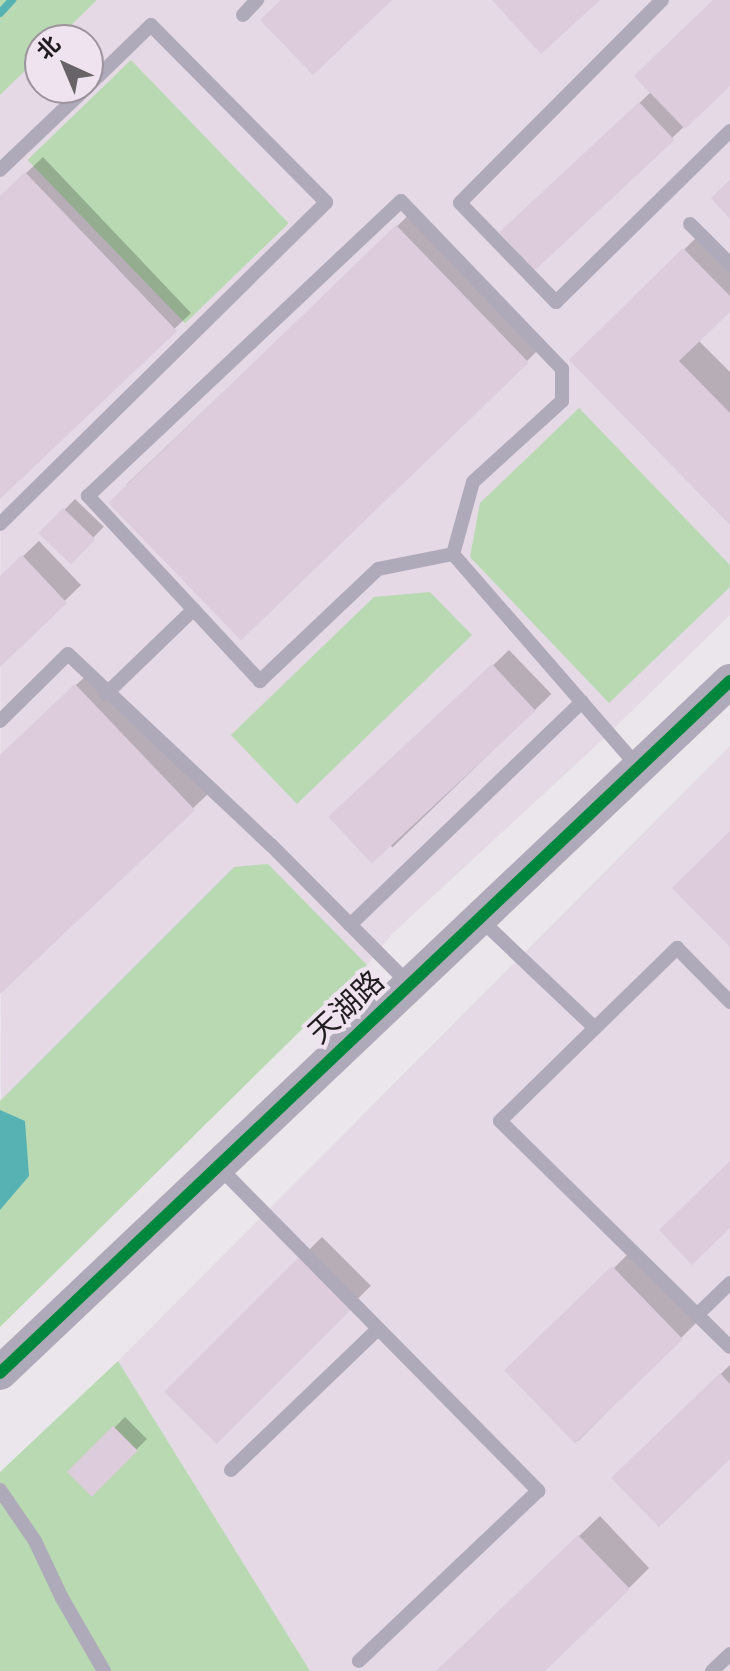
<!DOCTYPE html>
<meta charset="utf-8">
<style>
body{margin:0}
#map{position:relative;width:730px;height:1671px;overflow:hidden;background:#ebe6eb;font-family:"Alegreya Sans","Noto Sans SC",sans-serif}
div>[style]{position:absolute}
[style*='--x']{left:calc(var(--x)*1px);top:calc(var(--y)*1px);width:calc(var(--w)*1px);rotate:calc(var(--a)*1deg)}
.built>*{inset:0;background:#e4d9e4}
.green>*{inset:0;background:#b9d9b3;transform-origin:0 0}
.water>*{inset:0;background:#57b2b4}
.shadow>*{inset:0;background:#0003;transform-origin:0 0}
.stream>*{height:8px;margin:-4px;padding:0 4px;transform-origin:4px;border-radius:4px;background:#57b2b4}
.building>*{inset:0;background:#dcccdc;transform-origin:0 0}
.service>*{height:14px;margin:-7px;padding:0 7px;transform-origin:7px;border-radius:7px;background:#afaab9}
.tertiary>*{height:34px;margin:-17px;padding:0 17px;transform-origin:17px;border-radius:17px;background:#afaab9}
.cycleway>*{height:12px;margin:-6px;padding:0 6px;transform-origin:6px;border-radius:6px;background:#00873e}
span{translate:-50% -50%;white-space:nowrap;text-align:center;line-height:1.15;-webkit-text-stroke:8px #eee3ee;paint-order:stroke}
.street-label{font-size:30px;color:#201c20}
.north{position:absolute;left:24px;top:24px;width:80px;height:80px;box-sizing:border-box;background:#eee3ee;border:2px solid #9c939c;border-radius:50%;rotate:316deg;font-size:22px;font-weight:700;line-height:32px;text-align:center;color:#201c20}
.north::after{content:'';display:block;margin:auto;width:28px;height:36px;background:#676367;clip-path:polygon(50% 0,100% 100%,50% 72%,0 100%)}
</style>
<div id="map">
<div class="built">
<i style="clip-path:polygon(97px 0,730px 0,730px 615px,601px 741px,392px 934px,367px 965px,268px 865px,1px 1102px,0 95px,40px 56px,40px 88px,88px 88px,88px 40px,56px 40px)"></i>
<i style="clip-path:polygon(730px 746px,730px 1671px,310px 1671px,118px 1361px)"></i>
</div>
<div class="green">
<i style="clip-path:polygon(0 0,97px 0,56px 40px,40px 40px,40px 56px,0 95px)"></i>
<i style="left:131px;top:60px;width:227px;height:144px;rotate:46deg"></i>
<i style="clip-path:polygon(579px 408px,730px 565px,730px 587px,609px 703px,470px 557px,480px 503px)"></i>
<i style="clip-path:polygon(430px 592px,472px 635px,297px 804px,231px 735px,374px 597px)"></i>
<i style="clip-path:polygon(268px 864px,367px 965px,0 1327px,0 1101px,234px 867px)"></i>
<i style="clip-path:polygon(118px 1361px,310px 1671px,0 1671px,0 1472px)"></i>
</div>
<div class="water">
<i style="clip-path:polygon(0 1110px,25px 1121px,29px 1176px,0 1210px)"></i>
</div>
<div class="shadow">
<i style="clip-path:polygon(715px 0,730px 0,730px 83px,535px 268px,523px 213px,652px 91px)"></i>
<i style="clip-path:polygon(43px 157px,191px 313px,0 496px,0 198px)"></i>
<i style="clip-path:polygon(413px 211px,542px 346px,526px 362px,126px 485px)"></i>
<i style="clip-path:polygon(705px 229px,730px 255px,730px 310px,698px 340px,730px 372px,730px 522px,572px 360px)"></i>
<i style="left:75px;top:499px;width:40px;height:49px;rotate:44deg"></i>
<i style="clip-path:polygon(39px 541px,81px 585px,0 664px,0 578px)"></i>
<i style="left:509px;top:650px;width:61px;height:221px;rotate:46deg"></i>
<i style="clip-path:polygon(92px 670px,209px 793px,0 991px,0 757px)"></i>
<i style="left:322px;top:1237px;width:69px;height:219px;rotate:45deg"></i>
<i style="left:634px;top:1248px;width:97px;height:176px;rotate:45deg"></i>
<i style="clip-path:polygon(730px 1365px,730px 1456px,634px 1458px)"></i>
<i style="left:125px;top:1417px;width:31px;height:78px;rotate:45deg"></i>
<i style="clip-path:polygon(600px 1516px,649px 1568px,629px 1588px,542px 1671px,438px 1671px)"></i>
</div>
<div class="stream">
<i style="--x:0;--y:13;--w:18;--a:-47"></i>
</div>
<div class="building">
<i style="clip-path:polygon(281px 0,392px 0,313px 75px,260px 20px)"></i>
<i style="clip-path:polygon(492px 0,600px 0,541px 54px)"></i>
<i style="clip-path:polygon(713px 0,730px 0,730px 86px,685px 129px,634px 76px)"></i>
<i style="left:639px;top:102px;width:52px;height:191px;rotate:47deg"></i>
<i style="clip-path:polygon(25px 172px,177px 331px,0 499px,0 196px)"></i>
<i style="clip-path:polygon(730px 180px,730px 219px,711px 198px)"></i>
<i style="left:396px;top:225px;width:191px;height:400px;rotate:46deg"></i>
<i style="clip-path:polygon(683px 248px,730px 296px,730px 312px,679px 361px,730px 413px,730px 525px,569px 360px)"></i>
<i style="left:63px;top:508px;width:45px;height:35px;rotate:44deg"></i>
<i style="clip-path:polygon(22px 555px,67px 603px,0 667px,0 576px)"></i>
<i style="left:492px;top:664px;width:64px;height:224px;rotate:47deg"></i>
<i style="clip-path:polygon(75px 684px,195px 810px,0 994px,0 755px)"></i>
<i style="clip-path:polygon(730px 831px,730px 947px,672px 888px)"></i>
<i style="clip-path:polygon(730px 1161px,730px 1228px,692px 1265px,659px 1230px)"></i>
<i style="left:300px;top:1256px;width:74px;height:192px;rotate:45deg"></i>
<i style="left:612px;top:1266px;width:102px;height:150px;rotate:46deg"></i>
<i style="clip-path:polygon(720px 1373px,730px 1384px,730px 1459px,659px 1527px,611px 1478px)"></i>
<i style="left:113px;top:1426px;width:35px;height:65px;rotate:45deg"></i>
<i style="clip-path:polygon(578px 1535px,630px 1589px,545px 1671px,436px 1671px)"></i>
</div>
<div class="service">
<i style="--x:662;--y:0;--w:286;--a:134.9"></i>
<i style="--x:460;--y:203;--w:138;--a:45.9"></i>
<i style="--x:556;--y:302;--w:244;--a:-44.5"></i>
<i style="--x:243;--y:15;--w:21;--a:-47"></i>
<i style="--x:0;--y:170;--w:119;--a:-43.6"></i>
<i style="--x:690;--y:224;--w:57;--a:45"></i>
<i style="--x:0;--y:524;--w:458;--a:-44.6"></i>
<i style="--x:326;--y:202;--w:249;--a:-134.7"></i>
<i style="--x:151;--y:25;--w:88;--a:135.9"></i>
<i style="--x:453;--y:554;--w:76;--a:168.7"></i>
<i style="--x:378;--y:569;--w:163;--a:136.5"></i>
<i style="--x:260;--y:681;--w:253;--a:-132.9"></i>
<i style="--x:88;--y:496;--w:430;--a:-43.3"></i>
<i style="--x:401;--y:201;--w:233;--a:46.2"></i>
<i style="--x:562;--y:369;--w:32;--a:90"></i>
<i style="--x:562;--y:401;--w:120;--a:137.7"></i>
<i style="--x:473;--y:482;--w:75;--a:105.5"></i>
<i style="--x:453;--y:554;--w:282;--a:49"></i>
<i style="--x:106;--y:694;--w:122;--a:-44"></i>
<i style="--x:0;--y:721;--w:95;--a:-44.6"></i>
<i style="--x:68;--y:654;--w:279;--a:43.3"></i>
<i style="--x:271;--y:845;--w:197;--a:45.2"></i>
<i style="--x:480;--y:919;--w:158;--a:43.5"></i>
<i style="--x:595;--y:1028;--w:133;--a:135.6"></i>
<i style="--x:500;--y:1121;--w:322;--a:44.5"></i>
<i style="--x:350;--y:925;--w:322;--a:-43.9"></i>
<i style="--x:595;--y:1028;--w:115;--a:-44.3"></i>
<i style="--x:677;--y:948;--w:76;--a:45.5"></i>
<i style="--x:219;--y:1167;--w:455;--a:45.4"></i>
<i style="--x:538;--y:1491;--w:247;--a:136.5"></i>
<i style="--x:697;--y:1315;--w:46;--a:-44.1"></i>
<i style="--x:231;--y:1470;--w:204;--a:-43.8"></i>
<i style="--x:0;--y:1490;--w:62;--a:55.5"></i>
<i style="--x:35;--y:1541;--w:63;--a:64.7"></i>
<i style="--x:62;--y:1598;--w:84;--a:60.1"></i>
<i style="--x:712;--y:1671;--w:25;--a:-43"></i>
</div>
<div class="tertiary">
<i style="--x:0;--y:1373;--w:1006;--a:-43.47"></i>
</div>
<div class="cycleway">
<i style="--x:0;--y:1373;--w:1006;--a:-43.47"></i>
</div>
<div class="street-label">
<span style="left:347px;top:1008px;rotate:-43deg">天湖路</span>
</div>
<div class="north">北</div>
</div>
